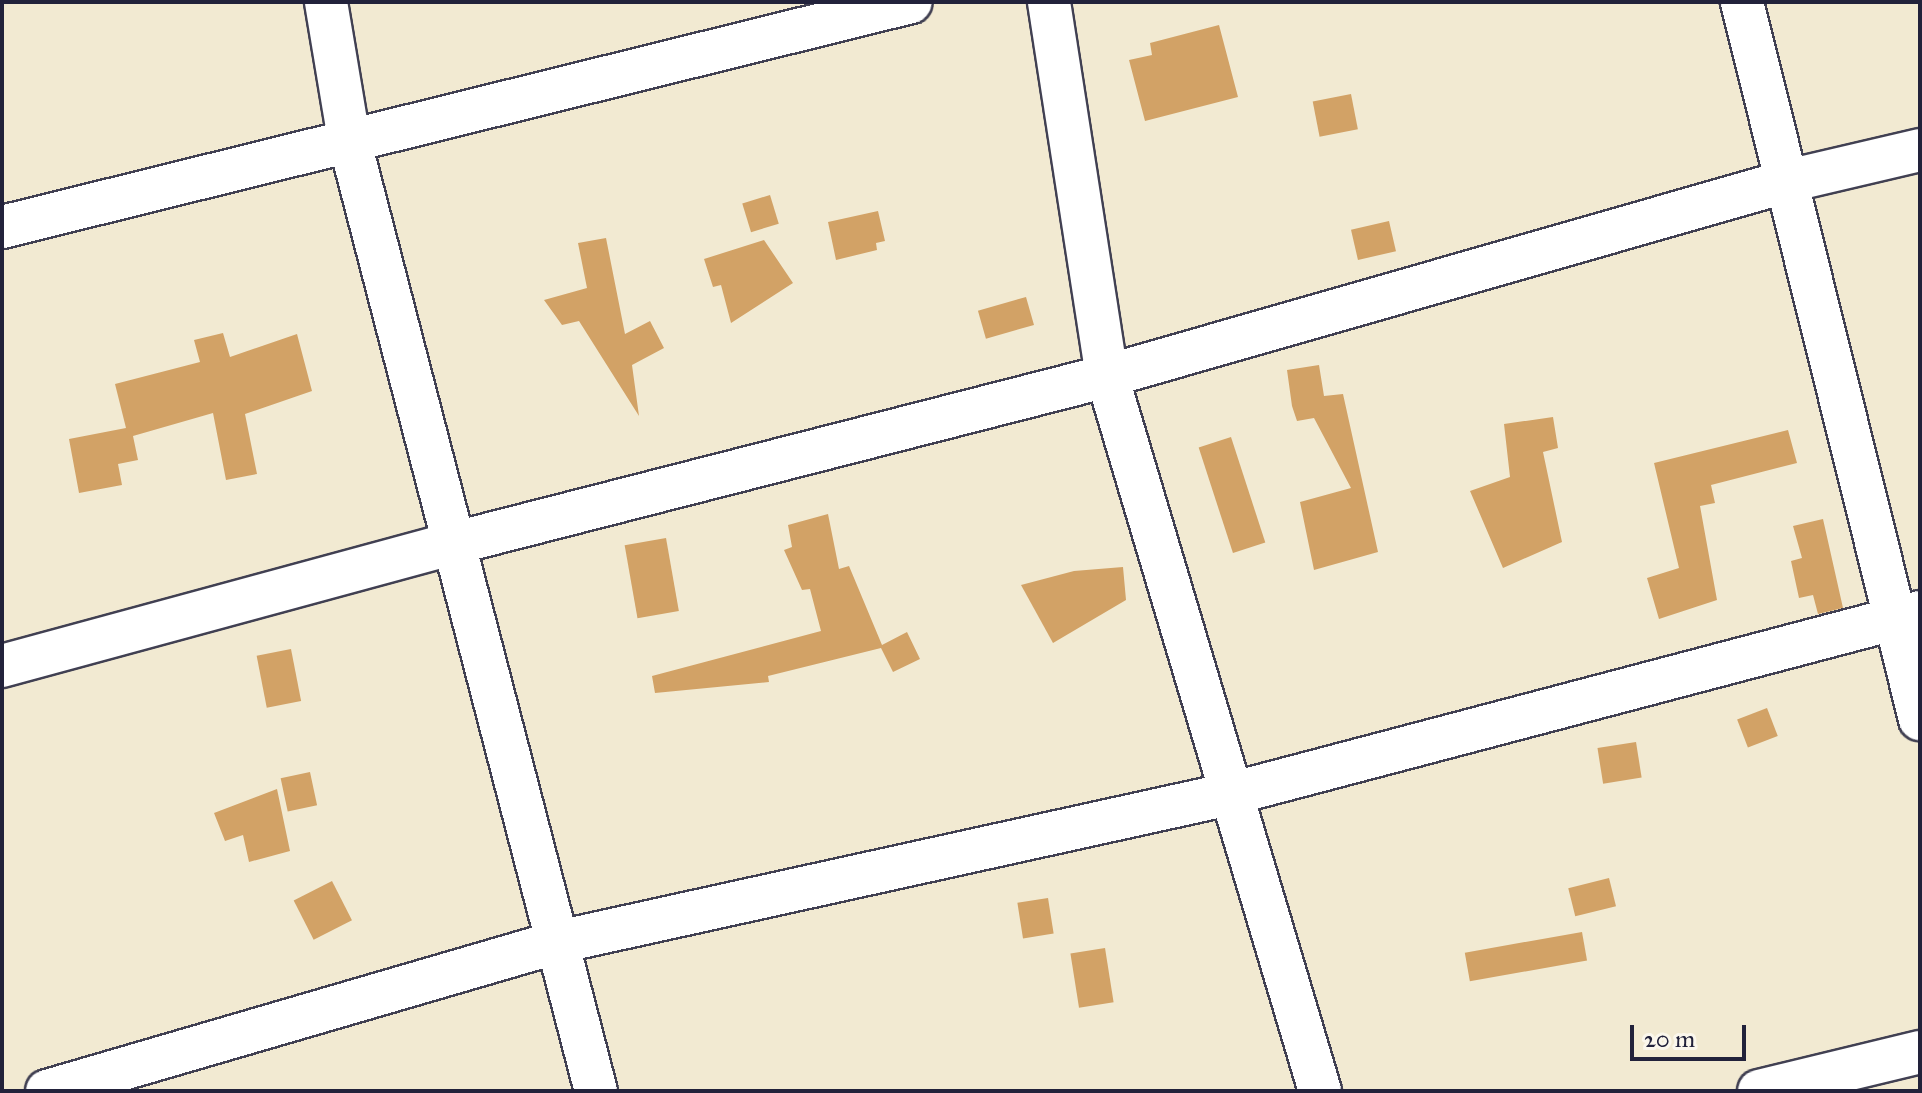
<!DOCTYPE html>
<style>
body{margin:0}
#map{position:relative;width:1922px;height:1093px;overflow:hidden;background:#f2ead2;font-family:"IM FELL Great Primer",serif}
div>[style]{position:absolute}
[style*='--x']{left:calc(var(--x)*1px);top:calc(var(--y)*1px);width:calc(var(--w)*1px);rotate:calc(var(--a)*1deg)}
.building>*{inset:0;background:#d2a266;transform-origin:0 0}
.roads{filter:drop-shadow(2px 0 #414052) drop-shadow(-2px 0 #414052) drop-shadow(0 2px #414052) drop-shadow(0 -2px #414052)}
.minor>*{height:42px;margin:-21px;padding:0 21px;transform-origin:21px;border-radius:21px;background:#fff}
span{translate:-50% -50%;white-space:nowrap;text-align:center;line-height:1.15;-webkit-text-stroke:6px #fbf7ec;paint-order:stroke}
.frame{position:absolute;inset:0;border:4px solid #22223b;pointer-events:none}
.scale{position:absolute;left:1630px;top:1025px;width:116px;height:36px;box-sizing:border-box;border:4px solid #22223b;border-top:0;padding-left:10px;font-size:24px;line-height:28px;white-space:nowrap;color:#22223b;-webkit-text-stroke:6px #fbf7ec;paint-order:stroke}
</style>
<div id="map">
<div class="building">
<i style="clip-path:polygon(1219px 25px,1238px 97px,1145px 121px,1129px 60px,1152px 55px,1150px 43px)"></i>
<i style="left:1351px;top:94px;width:36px;height:39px;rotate:79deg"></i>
<i style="left:770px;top:195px;width:30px;height:29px;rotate:73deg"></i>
<i style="clip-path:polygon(878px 211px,885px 241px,876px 243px,877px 250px,836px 260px,828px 222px)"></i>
<i style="left:1389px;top:221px;width:31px;height:39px;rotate:77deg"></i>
<i style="clip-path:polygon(606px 238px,625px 334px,650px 321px,664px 348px,632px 365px,639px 416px,579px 321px,562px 325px,544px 300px,587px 288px,578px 243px)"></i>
<i style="clip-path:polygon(764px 240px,793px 283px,731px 323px,721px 285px,713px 287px,704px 259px)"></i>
<i style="left:1026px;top:297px;width:29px;height:50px;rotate:74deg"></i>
<i style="clip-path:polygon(223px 333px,230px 357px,297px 334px,312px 391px,245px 414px,257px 474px,226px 480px,213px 413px,133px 436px,138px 460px,118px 464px,122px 485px,79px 493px,69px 439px,126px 428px,115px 384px,200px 362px,194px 340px)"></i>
<i style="clip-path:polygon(1319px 365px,1324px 396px,1343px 394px,1378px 552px,1314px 570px,1300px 502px,1351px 488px,1314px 418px,1297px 421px,1292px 406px,1287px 370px)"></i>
<i style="clip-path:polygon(1553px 417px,1558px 448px,1543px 452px,1562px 542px,1503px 568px,1470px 491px,1510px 477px,1504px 424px)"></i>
<i style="clip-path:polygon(1788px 430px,1797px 463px,1711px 485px,1715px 503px,1700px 506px,1717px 600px,1659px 619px,1647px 578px,1679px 568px,1654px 463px)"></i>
<i style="left:1231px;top:437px;width:111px;height:34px;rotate:72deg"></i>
<i style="clip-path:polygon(828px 514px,839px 569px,849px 566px,882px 645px,907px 632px,920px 659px,893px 672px,881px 648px,768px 676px,769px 682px,655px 693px,652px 676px,821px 631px,810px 589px,802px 590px,784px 550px,792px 547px,788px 525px)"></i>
<i style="clip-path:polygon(1823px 519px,1843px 608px,1818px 614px,1813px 595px,1799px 598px,1791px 561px,1802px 558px,1793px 526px)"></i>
<i style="left:666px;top:538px;width:74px;height:42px;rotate:80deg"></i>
<i style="clip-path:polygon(1123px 567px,1126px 600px,1053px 643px,1021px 585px,1074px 571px)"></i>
<i style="left:291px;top:649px;width:53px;height:35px;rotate:79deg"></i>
<i style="left:1767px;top:708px;width:30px;height:32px;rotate:69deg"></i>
<i style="left:1636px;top:742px;width:36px;height:39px;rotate:81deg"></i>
<i style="left:310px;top:772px;width:34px;height:30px;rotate:78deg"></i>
<i style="clip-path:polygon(277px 789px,290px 851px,249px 862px,243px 835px,225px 841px,214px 813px)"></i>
<i style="left:1609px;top:878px;width:29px;height:42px;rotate:76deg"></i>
<i style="left:332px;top:881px;width:44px;height:43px;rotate:63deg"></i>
<i style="left:1048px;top:898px;width:36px;height:31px;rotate:81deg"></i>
<i style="left:1582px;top:932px;width:29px;height:119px;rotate:80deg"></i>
<i style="left:1105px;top:948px;width:55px;height:35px;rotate:81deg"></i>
</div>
<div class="roads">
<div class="minor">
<i style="--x:326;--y:2;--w:139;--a:80.5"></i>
<i style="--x:349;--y:139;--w:984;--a:75.46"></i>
<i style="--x:1049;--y:2;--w:378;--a:81.2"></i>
<i style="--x:1107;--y:376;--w:746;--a:73.41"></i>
<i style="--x:1742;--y:2;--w:739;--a:76.06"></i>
<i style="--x:2;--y:227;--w:936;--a:-13.9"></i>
<i style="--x:2;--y:666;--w:465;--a:-15.2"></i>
<i style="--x:451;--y:544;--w:677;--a:-14.36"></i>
<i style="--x:1107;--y:376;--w:708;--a:-15.98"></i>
<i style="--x:1788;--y:181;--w:136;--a:-13.2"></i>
<i style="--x:47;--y:1091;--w:532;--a:-16.26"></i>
<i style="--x:558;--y:942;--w:692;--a:-12.43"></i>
<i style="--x:1234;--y:793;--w:709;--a:-14.78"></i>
<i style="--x:1759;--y:1091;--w:166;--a:-13.6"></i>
</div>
</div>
<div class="frame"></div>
<div class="scale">20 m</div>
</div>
